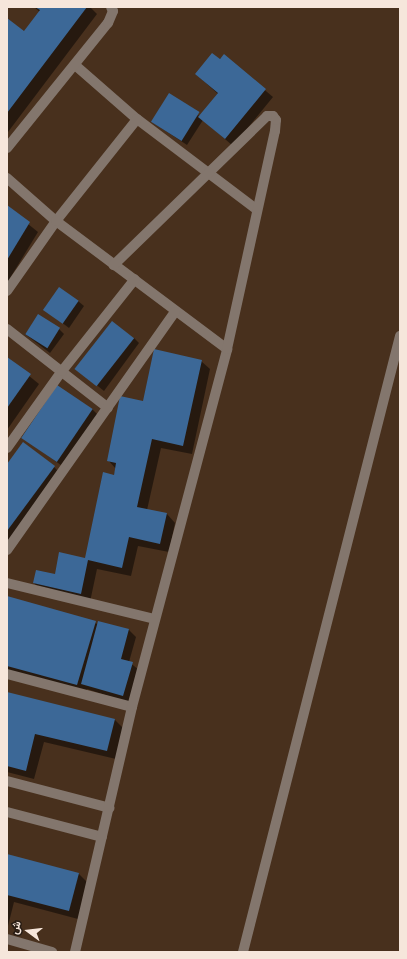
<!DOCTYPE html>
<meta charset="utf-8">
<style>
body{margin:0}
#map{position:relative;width:407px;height:959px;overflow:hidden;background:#48301d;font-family:"Varela Round",Vazirmatn,sans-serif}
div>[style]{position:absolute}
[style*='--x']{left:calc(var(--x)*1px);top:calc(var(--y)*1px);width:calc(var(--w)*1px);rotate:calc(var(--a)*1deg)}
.shadow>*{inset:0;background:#0007}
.building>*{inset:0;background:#3c6897;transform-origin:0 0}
.minor>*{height:10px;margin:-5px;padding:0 5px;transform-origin:5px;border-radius:5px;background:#83766d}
span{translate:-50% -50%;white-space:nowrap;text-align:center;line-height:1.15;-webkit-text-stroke:4px #261b13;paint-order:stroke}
.frame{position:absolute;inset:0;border:8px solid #f6e6db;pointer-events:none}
.north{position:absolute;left:8px;top:911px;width:40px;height:40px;-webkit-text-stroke:3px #261b13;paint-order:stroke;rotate:285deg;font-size:11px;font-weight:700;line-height:16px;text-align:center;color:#f6e6db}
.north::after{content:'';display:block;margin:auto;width:14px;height:18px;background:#f6e6db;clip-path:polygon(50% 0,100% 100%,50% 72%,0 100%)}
</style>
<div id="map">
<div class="shadow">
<i style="clip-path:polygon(34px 7px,90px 7px,97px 14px,8px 132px,7px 19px,25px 32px,40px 12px)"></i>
<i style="clip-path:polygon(224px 56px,273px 97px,233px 146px,203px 120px,187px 145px,152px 122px,201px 115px,218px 94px,196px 74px)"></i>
<i style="clip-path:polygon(7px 207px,38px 232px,7px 283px)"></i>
<i style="clip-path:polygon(78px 301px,84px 306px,69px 328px,44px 309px)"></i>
<i style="clip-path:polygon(59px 329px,64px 334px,50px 353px,25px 334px)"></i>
<i style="clip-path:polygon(134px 338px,139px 343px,104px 391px,78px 370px)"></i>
<i style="clip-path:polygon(7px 358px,39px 384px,7px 430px)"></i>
<i style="clip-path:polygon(201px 361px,210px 369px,192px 454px,161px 448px,147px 510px,167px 514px,175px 523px,169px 552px,138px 546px,131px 576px,97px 569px,90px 602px,43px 592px,34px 583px,55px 576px,86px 559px,116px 469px,108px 460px,144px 402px)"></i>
<i style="clip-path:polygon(92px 409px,100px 417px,65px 468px,23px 438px)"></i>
<i style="clip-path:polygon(7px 466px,54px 467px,61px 474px,7px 548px)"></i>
<i style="clip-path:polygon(7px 597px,98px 624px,99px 622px,129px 630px,136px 637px,129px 662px,139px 670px,130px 703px,87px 689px,86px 693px,7px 671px)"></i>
<i style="clip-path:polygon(7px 693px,115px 720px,123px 728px,116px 759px,44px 742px,34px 779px,7px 772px)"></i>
<i style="clip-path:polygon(7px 855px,79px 874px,88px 883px,78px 919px,14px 902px,7px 930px)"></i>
</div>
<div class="building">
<i style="clip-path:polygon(35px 7px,87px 7px,7px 113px,7px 18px,24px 31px,40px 10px)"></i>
<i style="clip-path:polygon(212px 53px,220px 59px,224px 54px,266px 89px,225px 139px,198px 117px,218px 93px,195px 74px)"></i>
<i style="left:169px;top:93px;width:36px;height:34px;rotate:32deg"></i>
<i style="clip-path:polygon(7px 205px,30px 222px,7px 260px)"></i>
<i style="left:59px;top:287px;width:24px;height:28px;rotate:35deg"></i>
<i style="left:38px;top:314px;width:26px;height:24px;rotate:32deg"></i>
<i style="left:112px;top:321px;width:28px;height:61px;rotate:38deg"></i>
<i style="clip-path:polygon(154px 349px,202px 360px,183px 446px,152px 439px,137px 507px,167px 513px,160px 544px,129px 537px,122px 568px,88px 560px,81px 594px,33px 583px,36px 570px,55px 574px,59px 552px,85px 558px,103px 472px,114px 475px,116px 463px,107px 461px,120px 396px,143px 401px)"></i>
<i style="clip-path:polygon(7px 357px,31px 374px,7px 408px)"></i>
<i style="left:57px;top:385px;width:43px;height:64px;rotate:34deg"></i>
<i style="clip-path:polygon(23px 442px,55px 466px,7px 531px,7px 464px)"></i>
<i style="clip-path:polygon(7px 596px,96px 621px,77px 685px,7px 666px)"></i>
<i style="clip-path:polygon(98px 621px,129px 629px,121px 659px,133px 662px,123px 696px,81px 684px)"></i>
<i style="clip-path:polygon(7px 692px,115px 719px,107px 751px,35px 734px,26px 771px,7px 766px)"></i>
<i style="clip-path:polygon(7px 854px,79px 873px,69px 911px,7px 895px)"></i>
</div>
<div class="minor">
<i style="--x:75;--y:65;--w:82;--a:41.1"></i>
<i style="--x:137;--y:119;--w:149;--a:37.1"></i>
<i style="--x:7;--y:148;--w:161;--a:-51.1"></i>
<i style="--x:108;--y:23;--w:13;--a:-67"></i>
<i style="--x:113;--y:11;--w:4;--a:-117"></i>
<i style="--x:7;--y:178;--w:65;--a:41.3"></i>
<i style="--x:56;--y:221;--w:214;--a:36.8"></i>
<i style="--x:7;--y:291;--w:85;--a:-55"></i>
<i style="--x:56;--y:221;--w:130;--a:-51.5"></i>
<i style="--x:7;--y:329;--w:128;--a:38"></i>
<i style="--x:7;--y:448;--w:95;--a:-54.5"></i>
<i style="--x:62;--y:371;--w:117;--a:-51.6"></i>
<i style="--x:7;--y:550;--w:291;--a:-54.8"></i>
<i style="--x:7;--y:583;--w:152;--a:13.7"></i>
<i style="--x:7;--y:674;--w:129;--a:14.8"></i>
<i style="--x:7;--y:781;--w:106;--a:14.7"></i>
<i style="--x:7;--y:812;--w:98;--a:14.7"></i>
<i style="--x:7;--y:939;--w:47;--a:16.1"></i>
<i style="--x:75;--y:952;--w:252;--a:-76.9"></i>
<i style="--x:132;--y:707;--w:370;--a:-75.1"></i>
<i style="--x:227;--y:349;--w:223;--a:-77.6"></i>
<i style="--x:275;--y:131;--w:11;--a:-85"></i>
<i style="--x:276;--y:120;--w:5;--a:-127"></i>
<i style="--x:273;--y:116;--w:6;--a:180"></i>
<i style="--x:267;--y:116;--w:214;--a:135.8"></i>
<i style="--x:243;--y:952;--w:636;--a:-75.7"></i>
</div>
<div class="frame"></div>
<div class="north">ش</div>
</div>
